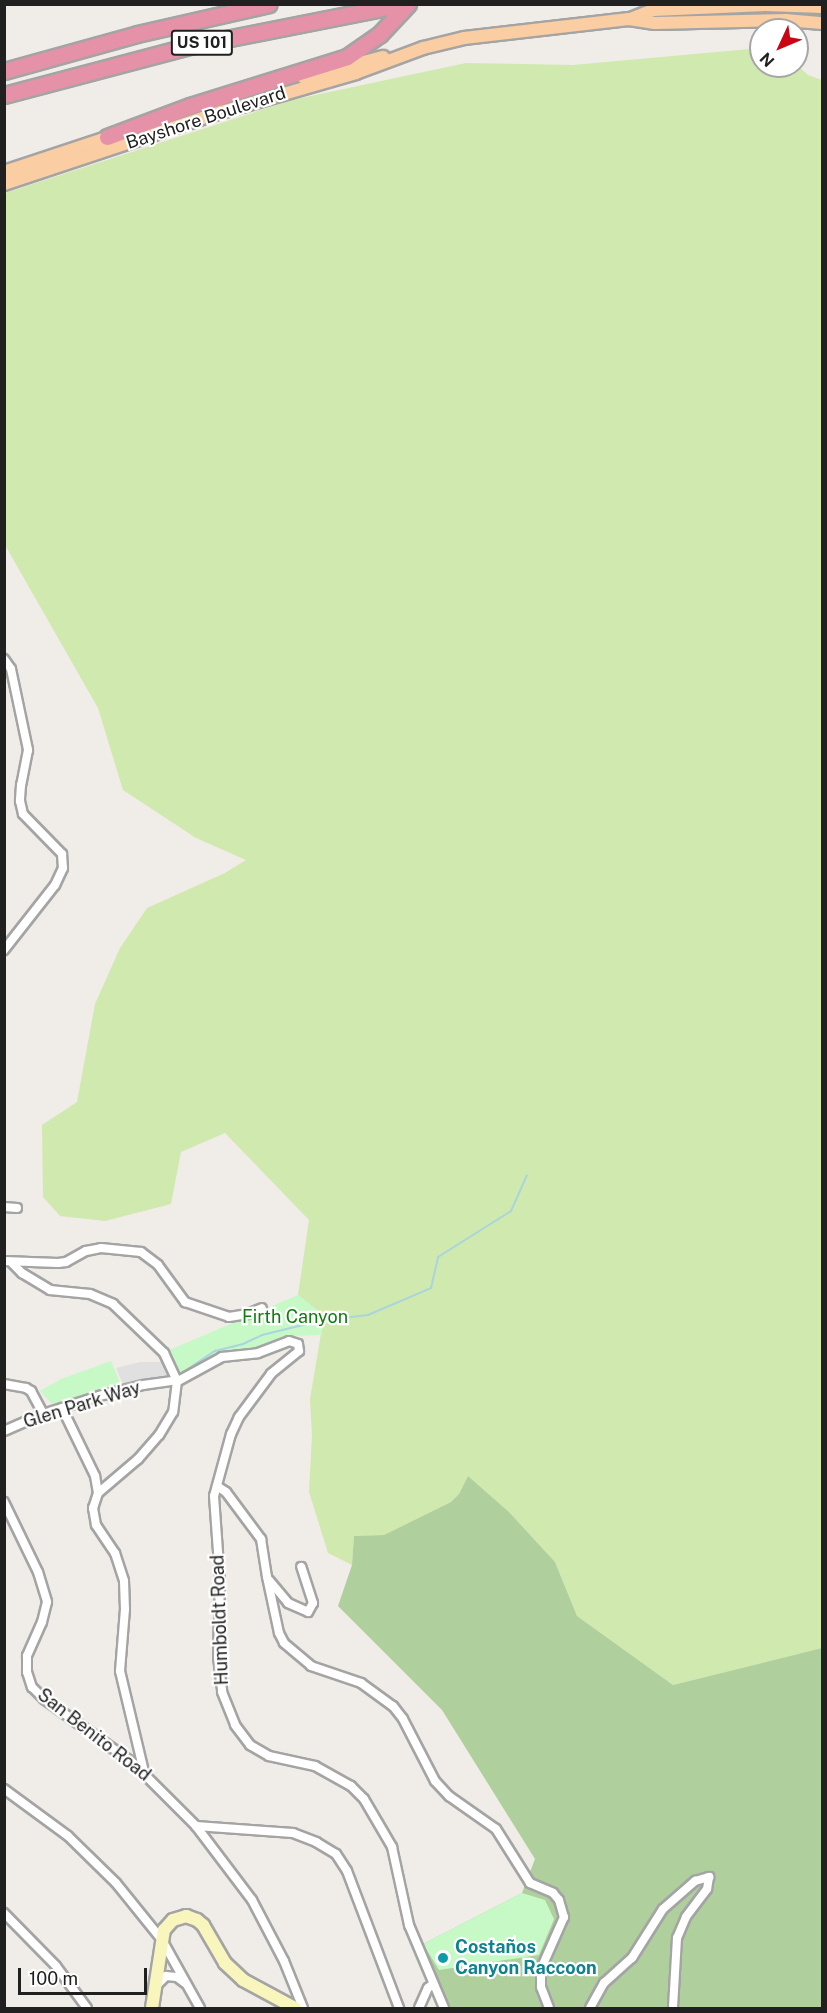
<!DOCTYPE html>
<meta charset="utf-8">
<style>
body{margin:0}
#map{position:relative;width:827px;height:2013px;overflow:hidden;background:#f0ece7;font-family:"Public Sans",sans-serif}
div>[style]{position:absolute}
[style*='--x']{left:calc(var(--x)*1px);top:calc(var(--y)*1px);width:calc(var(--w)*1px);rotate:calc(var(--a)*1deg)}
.grass>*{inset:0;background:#d0e9ae}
.forest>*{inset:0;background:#afcf9d}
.park>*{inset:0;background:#c6f9c6}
.parking>*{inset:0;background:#e0e0e0}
.stream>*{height:2px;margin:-1px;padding:0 1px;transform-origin:1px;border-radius:1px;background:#a9d5dd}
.roads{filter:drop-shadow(2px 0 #a4a4a4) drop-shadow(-2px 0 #a4a4a4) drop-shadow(0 2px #a4a4a4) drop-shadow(0 -2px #a4a4a4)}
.street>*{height:8px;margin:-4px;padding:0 4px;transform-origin:4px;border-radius:4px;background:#fff}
.secondary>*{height:12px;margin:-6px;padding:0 6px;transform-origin:6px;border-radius:6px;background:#f8f6bd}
.primary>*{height:12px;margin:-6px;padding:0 6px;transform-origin:6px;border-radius:6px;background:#facda2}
.highway>*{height:15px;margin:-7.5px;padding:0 7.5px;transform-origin:7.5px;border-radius:7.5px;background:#e591a8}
.dots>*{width:16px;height:16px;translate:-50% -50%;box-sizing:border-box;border:3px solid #fff;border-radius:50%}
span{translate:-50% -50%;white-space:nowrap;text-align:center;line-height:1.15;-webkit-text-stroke:4.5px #fff;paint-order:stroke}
.shield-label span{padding:2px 4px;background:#fff;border:2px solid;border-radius:4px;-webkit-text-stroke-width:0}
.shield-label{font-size:16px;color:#202020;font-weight:700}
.street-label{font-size:18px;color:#202020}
.park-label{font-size:18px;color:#0e7e0e}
.culture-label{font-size:18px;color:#0d838f;font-weight:700}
.left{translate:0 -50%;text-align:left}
.frame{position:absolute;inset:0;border:6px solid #202020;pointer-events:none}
.north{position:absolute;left:749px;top:18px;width:60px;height:60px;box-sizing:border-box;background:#fff;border:2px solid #a6a6a6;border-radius:50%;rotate:226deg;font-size:16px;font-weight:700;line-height:24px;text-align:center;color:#202020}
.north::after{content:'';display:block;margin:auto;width:21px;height:27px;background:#cc0515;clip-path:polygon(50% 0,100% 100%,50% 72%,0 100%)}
.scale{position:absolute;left:18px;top:1968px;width:129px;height:27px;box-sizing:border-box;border:3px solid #202020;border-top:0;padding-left:8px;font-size:18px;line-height:21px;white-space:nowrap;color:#202020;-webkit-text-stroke:4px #fff;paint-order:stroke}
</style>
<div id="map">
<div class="grass">
<i style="clip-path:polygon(761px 48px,761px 66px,797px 65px,808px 75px,822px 80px,822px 1648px,673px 1685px,577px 1616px,555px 1562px,509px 1512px,468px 1476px,459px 1494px,451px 1502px,384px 1535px,354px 1536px,352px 1565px,328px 1553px,309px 1492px,312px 1435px,310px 1399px,324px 1316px,298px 1295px,309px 1220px,225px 1133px,181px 1152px,171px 1204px,105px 1221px,60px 1216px,43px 1197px,42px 1125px,77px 1102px,95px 1004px,120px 948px,147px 908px,225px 873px,246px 860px,196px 838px,123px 790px,98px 708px,5px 545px,5px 193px,292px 100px,466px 63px,573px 65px)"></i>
</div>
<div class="forest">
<i style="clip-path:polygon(468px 1476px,509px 1512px,555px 1562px,577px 1616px,673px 1685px,822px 1648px,822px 2008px,441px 2008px,423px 1944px,522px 1893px,535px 1859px,442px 1710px,338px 1606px,352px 1565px,354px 1536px,384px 1535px,451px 1502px,459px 1494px)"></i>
</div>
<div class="park">
<i style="clip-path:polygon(298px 1295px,324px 1315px,322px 1335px,288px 1336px,262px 1350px,216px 1356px,179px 1377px,167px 1351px)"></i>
<i style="clip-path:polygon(111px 1361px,121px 1385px,52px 1404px,40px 1391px,61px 1379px)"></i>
<i style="clip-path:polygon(522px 1893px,545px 1900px,554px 1919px,539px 1955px,439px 1970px,423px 1944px)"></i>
</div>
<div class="parking">
<i style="clip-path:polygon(140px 1362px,163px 1362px,170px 1375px,123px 1384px,116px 1368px)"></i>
</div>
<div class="stream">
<i style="--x:182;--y:1373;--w:40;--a:-34"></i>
<i style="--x:215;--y:1351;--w:29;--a:-14"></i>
<i style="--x:243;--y:1344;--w:21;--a:-25"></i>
<i style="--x:262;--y:1335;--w:59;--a:-13.8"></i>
<i style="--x:319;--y:1321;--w:49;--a:-7"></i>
<i style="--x:368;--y:1315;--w:69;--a:-23.2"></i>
<i style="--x:431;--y:1288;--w:32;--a:-77"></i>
<i style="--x:438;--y:1257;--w:86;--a:-32.2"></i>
<i style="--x:511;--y:1211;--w:39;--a:-66"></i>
</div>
<div class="roads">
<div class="street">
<i style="--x:4;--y:659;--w:12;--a:55"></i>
<i style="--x:11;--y:669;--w:83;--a:78.1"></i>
<i style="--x:28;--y:750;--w:36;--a:101"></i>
<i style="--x:21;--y:785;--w:16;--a:94"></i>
<i style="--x:20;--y:801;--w:13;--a:77"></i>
<i style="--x:23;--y:814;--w:56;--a:45.7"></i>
<i style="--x:62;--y:854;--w:14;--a:86"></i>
<i style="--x:63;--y:868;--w:19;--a:115"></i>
<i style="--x:55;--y:885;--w:83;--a:128.1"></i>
<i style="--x:4;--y:1207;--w:13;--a:4"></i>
<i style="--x:4;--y:1261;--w:54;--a:2.1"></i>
<i style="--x:58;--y:1263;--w:8;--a:-7"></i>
<i style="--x:66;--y:1262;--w:23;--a:-29"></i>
<i style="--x:86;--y:1251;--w:15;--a:-11"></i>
<i style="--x:101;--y:1248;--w:40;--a:5.7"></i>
<i style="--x:141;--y:1252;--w:21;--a:37"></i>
<i style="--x:158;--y:1265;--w:46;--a:53.9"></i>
<i style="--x:185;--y:1302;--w:46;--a:18.8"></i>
<i style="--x:229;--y:1317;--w:19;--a:-9"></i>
<i style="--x:248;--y:1314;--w:15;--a:-23"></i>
<i style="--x:11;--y:1262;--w:16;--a:45"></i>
<i style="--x:22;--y:1273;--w:33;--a:31"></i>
<i style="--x:50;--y:1290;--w:40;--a:5.7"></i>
<i style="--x:90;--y:1294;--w:25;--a:23"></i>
<i style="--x:113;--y:1304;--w:71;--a:43.9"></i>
<i style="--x:164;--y:1353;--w:31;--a:65"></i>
<i style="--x:177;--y:1381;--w:31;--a:97"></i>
<i style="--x:173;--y:1412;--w:27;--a:121"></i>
<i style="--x:159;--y:1435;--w:32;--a:131"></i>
<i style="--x:138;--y:1459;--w:52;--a:139.6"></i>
<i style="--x:98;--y:1493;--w:16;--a:108"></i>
<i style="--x:93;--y:1508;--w:17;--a:80"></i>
<i style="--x:96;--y:1525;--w:34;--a:56"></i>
<i style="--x:115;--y:1553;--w:29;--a:72"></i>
<i style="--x:124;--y:1581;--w:28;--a:88"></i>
<i style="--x:125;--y:1609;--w:62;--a:94.6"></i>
<i style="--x:120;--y:1671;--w:104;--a:76.6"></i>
<i style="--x:4;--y:1384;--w:22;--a:10"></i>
<i style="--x:26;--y:1388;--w:6;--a:31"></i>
<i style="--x:31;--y:1391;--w:26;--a:62"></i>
<i style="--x:62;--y:1408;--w:76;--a:64.1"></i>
<i style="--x:95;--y:1476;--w:17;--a:80"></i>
<i style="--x:4;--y:1431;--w:43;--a:-23.6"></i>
<i style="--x:43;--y:1414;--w:59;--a:-17.8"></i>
<i style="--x:99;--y:1396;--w:45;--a:-14"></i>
<i style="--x:143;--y:1385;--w:37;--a:-8"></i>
<i style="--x:180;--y:1380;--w:48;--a:-28.7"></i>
<i style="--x:222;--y:1357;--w:36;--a:-6"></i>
<i style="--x:258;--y:1353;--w:33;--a:-21"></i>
<i style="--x:289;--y:1341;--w:9;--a:18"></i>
<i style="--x:298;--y:1344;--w:7;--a:82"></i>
<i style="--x:299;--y:1351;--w:36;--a:141"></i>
<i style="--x:271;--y:1374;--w:54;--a:126.7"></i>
<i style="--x:239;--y:1417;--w:19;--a:115"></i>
<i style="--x:231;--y:1434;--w:64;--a:105.3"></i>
<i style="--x:214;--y:1496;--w:84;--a:85.9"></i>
<i style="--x:220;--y:1580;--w:77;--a:91.5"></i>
<i style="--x:218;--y:1657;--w:35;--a:83"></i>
<i style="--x:222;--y:1692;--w:35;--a:68"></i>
<i style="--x:235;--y:1725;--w:25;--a:53"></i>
<i style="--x:250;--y:1745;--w:22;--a:30"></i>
<i style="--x:269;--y:1756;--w:47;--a:12.3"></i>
<i style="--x:315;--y:1766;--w:41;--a:29.1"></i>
<i style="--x:351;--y:1786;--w:18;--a:45"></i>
<i style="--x:364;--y:1799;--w:56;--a:59.7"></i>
<i style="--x:392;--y:1847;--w:80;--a:77.7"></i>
<i style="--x:409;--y:1925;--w:90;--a:67.1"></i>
<i style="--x:217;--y:1486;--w:11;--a:34"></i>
<i style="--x:226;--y:1492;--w:59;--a:53.3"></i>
<i style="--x:261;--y:1539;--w:38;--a:81"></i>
<i style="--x:267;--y:1577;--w:57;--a:77.9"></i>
<i style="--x:279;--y:1633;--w:11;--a:63"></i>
<i style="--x:284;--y:1643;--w:35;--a:40"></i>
<i style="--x:311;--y:1666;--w:53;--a:18.8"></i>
<i style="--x:361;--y:1683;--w:39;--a:36"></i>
<i style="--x:393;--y:1706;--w:16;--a:52"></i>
<i style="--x:403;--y:1719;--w:70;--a:62.7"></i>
<i style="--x:435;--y:1781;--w:21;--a:47"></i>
<i style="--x:449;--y:1796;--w:57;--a:35.1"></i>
<i style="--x:496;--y:1829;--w:64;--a:57.8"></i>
<i style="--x:530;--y:1883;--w:25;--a:23"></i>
<i style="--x:553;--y:1893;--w:9;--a:49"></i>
<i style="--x:559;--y:1900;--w:18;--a:74"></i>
<i style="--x:564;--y:1917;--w:57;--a:113.9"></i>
<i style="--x:541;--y:1969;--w:18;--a:90"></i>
<i style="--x:541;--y:1987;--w:22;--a:69"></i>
<i style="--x:4;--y:1502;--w:78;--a:64.1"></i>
<i style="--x:38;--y:1572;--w:31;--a:73"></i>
<i style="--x:47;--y:1602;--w:21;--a:104"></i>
<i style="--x:42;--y:1622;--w:37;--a:114"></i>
<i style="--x:27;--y:1656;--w:16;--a:90"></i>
<i style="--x:27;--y:1672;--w:16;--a:72"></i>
<i style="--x:32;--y:1687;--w:17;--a:45"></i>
<i style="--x:44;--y:1699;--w:110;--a:35.7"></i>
<i style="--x:133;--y:1763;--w:89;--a:45"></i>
<i style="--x:196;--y:1826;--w:93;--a:52.9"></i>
<i style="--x:252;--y:1900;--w:69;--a:62.3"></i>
<i style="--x:284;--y:1961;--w:51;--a:68"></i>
<i style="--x:269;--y:1580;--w:30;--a:50"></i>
<i style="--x:288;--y:1603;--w:22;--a:24"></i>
<i style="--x:308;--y:1612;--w:10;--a:-61"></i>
<i style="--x:313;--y:1603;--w:38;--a:-108"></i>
<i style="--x:4;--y:1789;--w:79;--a:36.3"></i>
<i style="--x:68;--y:1836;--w:67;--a:44.4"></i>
<i style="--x:116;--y:1883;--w:73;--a:51.1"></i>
<i style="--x:162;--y:1940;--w:78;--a:60.8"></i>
<i style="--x:196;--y:1826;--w:97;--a:4.1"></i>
<i style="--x:293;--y:1833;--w:25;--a:21"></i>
<i style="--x:316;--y:1842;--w:23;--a:31"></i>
<i style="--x:336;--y:1854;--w:20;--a:57"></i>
<i style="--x:347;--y:1871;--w:147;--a:69.2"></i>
<i style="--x:4;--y:1913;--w:74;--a:45.5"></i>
<i style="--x:56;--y:1966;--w:52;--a:53.6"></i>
<i style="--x:156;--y:1986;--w:14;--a:-45"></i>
<i style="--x:166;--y:1976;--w:11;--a:5"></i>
<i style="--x:177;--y:1977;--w:10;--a:37"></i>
<i style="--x:419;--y:2008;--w:22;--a:-66"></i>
<i style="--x:428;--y:1988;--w:6;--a:-39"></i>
<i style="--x:590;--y:2008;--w:29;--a:-61"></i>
<i style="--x:604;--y:1983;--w:38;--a:-42"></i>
<i style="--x:632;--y:1958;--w:58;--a:-57.7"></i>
<i style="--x:663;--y:1909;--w:43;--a:-41.2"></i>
<i style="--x:695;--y:1881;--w:15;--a:-16"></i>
<i style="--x:709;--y:1877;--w:12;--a:99"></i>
<i style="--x:707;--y:1889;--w:35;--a:127"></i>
<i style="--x:686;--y:1917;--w:23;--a:113"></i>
<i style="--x:677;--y:1938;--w:70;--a:93.3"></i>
</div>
<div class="secondary">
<i style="--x:152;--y:2008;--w:79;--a:-81.3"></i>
<i style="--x:164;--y:1930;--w:13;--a:-48"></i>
<i style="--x:173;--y:1920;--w:14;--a:-17"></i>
<i style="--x:186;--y:1916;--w:12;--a:20"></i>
<i style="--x:197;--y:1920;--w:8;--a:40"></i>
<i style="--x:203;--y:1925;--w:44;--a:59.9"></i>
<i style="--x:225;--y:1963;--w:25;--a:43"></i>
<i style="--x:243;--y:1980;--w:59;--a:28.3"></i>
</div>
<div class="primary">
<i style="--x:630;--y:19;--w:26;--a:-21"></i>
<i style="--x:654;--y:10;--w:111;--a:-2.6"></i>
<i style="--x:765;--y:5;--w:57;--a:2"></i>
<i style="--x:304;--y:78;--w:82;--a:-14.9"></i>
<i style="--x:4;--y:172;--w:117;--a:-18.4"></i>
<i style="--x:4;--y:184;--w:229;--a:-18.4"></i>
<i style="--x:221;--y:112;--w:141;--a:-16.1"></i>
<i style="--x:356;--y:73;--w:72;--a:-20.5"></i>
<i style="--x:423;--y:48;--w:42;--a:-13.7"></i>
<i style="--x:464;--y:38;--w:166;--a:-6.6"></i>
<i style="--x:629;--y:19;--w:26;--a:9"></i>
<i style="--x:655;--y:23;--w:131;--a:-1.3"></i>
<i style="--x:786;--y:20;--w:36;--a:5"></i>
</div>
<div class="highway">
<i style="--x:4;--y:71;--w:138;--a:-15.5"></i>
<i style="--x:137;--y:34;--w:135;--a:-12.8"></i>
<i style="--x:4;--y:95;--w:192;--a:-14.8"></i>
<i style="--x:190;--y:46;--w:216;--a:-11.2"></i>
<i style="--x:107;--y:137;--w:89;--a:-20.5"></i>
<i style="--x:190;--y:106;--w:164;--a:-17.3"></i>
<i style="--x:347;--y:57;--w:40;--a:-34.9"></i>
<i style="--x:380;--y:34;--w:41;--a:-47"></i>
</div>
</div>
<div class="dots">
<i style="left:443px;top:1958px;background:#0f9aa8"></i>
</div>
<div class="shield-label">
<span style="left:202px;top:43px">US 101</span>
</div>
<div class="street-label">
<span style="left:206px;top:118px;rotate:-18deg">Bayshore Boulevard</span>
<span style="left:82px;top:1405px;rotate:-17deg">Glen Park Way</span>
<span style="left:220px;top:1620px;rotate:-92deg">Humboldt Road</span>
<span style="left:94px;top:1735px;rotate:38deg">San Benito Road</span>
</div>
<div class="park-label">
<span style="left:295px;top:1317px">Firth Canyon</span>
</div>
<div class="culture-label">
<span class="left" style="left:455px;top:1958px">Costaños<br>Canyon Raccoon</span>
</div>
<div class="frame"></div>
<div class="north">N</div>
<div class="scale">100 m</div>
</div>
